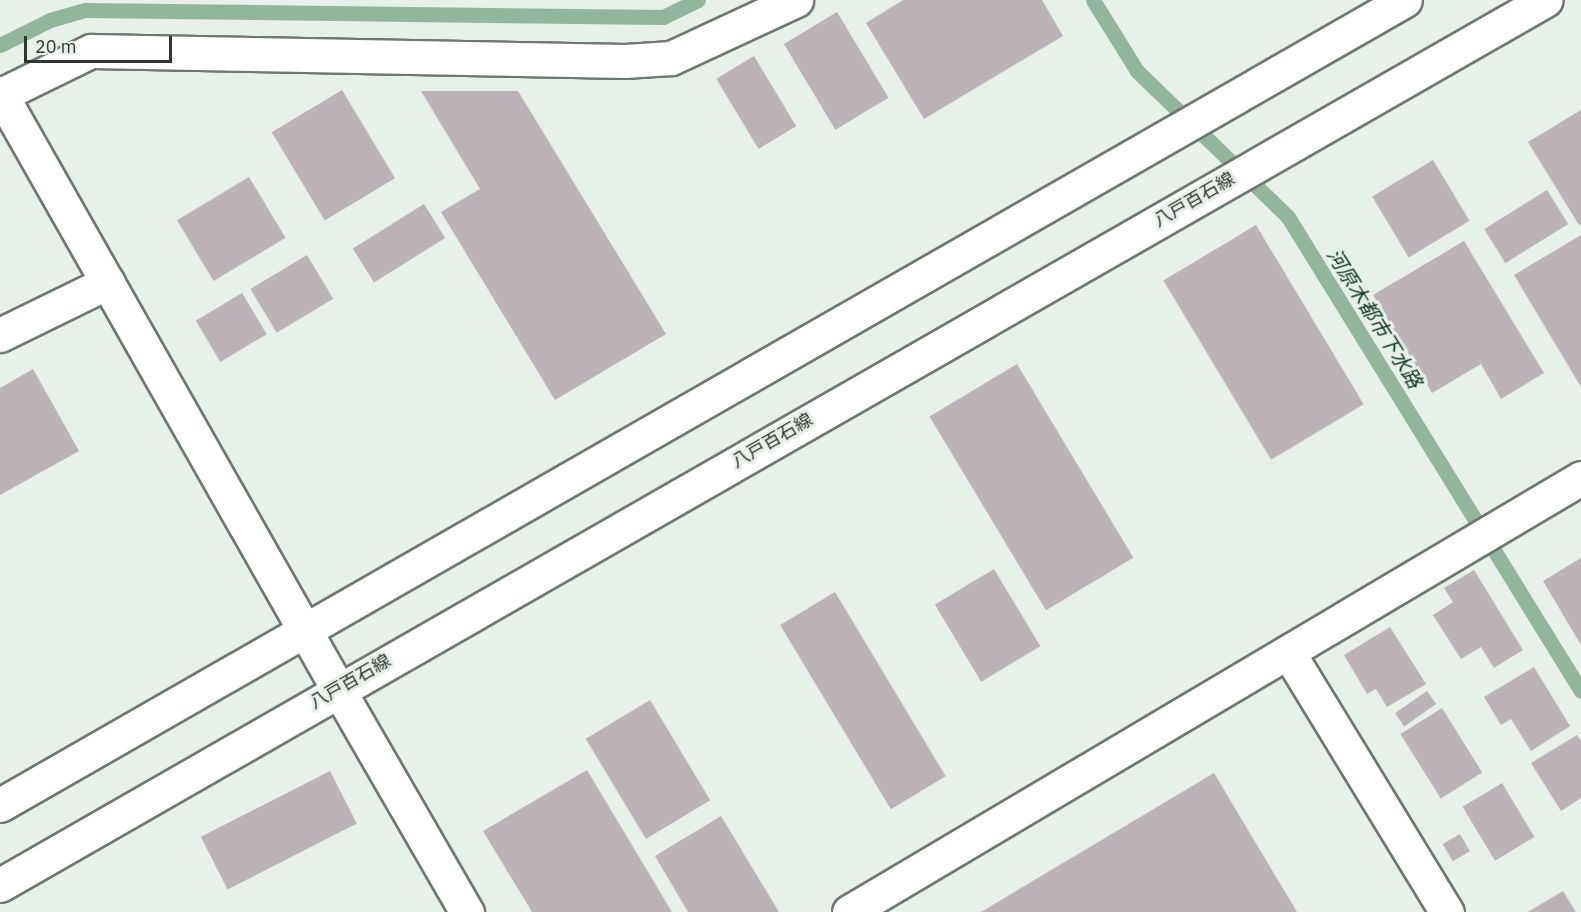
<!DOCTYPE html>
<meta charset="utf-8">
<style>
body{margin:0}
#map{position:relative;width:1581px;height:912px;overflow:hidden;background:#e7f0e9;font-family:"IBM Plex Sans","Noto Sans JP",sans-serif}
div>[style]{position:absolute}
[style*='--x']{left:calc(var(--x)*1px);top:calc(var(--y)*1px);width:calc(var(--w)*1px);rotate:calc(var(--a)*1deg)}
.stream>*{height:15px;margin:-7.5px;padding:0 7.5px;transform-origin:7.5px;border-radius:7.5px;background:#92b69d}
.building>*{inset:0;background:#bbb3b8;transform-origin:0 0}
.roads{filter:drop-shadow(2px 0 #6f7771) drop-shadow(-2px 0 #6f7771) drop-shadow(0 2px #6f7771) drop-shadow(0 -2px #6f7771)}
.street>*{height:33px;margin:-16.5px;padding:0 16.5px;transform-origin:16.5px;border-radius:16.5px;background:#fff}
.secondary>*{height:33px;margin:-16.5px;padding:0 16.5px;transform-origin:16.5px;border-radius:16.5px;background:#fff}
.primary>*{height:33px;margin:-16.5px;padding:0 16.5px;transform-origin:16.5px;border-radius:16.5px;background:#fff}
span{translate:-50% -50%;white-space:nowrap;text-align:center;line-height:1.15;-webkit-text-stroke:6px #e7f0e9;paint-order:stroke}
.street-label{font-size:18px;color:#313532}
.water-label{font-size:20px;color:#09361d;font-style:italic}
.scale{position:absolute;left:24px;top:36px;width:148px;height:27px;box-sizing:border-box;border:3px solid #313532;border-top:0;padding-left:8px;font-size:18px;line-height:21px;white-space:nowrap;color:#313532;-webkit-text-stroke:4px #e7f0e9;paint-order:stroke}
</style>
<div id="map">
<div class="stream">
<i style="--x:1093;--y:0;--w:84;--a:58.2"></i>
<i style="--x:1137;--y:71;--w:210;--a:44"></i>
<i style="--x:1288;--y:217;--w:557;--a:58.28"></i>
<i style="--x:0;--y:45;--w:56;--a:-26.6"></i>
<i style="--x:50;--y:20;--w:37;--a:-16"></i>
<i style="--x:86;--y:10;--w:577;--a:0.7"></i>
<i style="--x:663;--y:17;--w:39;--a:-26"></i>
</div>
<div class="building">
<i style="clip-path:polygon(903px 0,1042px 0,1063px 36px,924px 119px,866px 23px)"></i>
<i style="left:837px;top:12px;width:100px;height:62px;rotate:59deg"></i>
<i style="left:754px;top:56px;width:82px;height:44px;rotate:59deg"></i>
<i style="left:342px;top:90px;width:103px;height:82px;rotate:59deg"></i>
<i style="clip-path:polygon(421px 91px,518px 91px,666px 334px,555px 400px,441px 212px,480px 189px)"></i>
<i style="clip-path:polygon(1581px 110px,1581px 224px,1579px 225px,1528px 142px)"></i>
<i style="left:1433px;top:160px;width:71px;height:71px;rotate:59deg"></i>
<i style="left:249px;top:177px;width:71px;height:84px;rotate:59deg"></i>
<i style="left:1547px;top:190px;width:40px;height:74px;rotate:58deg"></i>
<i style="left:424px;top:204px;width:40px;height:84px;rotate:58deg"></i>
<i style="left:1256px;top:225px;width:209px;height:108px;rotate:59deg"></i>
<i style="clip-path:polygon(1581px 235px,1581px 387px,1514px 275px)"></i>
<i style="clip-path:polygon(1464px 241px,1544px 373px,1501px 399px,1481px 364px,1432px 393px,1373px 295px)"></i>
<i style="left:307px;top:255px;width:51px;height:66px;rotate:59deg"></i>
<i style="left:242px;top:293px;width:48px;height:54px;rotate:59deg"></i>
<i style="left:1017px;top:364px;width:226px;height:102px;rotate:59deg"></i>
<i style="clip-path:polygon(33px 369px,79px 451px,0 495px,0 388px)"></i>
<i style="clip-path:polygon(1581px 558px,1581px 645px,1543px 581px)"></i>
<i style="left:994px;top:569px;width:90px;height:69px;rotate:59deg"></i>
<i style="clip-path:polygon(1474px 570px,1523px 650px,1494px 668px,1481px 647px,1461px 659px,1433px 615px,1453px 602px,1444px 588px)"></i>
<i style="left:835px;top:592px;width:215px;height:64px;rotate:59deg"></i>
<i style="clip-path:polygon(1390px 627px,1426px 684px,1387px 707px,1376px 689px,1367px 694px,1344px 655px)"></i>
<i style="clip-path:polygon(1534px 667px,1570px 726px,1531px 751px,1511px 719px,1501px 725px,1484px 697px)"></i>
<i style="left:1427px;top:691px;width:16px;height:39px;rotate:55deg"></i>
<i style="left:650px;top:700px;width:117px;height:75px;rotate:59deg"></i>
<i style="left:1442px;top:708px;width:76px;height:49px;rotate:58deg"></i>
<i style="clip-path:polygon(1577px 735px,1581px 741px,1581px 798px,1561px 811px,1531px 763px)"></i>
<i style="clip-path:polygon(587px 770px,672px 912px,532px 912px,483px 831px)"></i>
<i style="left:330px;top:771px;width:59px;height:145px;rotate:63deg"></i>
<i style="clip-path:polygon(1214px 773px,1297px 912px,981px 912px)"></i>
<i style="left:1502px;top:783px;width:63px;height:46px;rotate:59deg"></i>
<i style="clip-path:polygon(721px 816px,779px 912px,688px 912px,655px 856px)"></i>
<i style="left:1460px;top:834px;width:20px;height:20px;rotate:60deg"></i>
<i style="clip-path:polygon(1563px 891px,1576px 912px,1528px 912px)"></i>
</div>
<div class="roads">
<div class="street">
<i style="--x:1;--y:95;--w:100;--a:-26.1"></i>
<i style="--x:91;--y:51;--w:534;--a:1.07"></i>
<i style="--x:625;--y:61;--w:46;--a:-3.7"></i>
<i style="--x:671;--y:58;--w:138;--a:-24.9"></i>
<i style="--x:0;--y:335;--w:120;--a:-26.1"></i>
<i style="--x:1288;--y:652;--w:305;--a:58.6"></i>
<i style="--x:338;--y:689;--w:258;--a:60"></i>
<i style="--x:849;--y:912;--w:851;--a:-30.66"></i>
</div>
<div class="secondary">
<i style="--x:0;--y:93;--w:685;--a:60.44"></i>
</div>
<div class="primary">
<i style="--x:0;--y:805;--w:1619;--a:-29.81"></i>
<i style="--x:0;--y:885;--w:1781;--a:-29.8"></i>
</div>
</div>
<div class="street-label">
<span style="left:1194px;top:200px;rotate:-30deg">八戸百石線</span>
<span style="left:772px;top:441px;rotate:-30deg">八戸百石線</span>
<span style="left:350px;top:682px;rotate:-30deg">八戸百石線</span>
</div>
<div class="water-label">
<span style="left:1375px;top:318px;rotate:58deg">河原木都市下水路</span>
</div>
<div class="scale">20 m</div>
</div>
